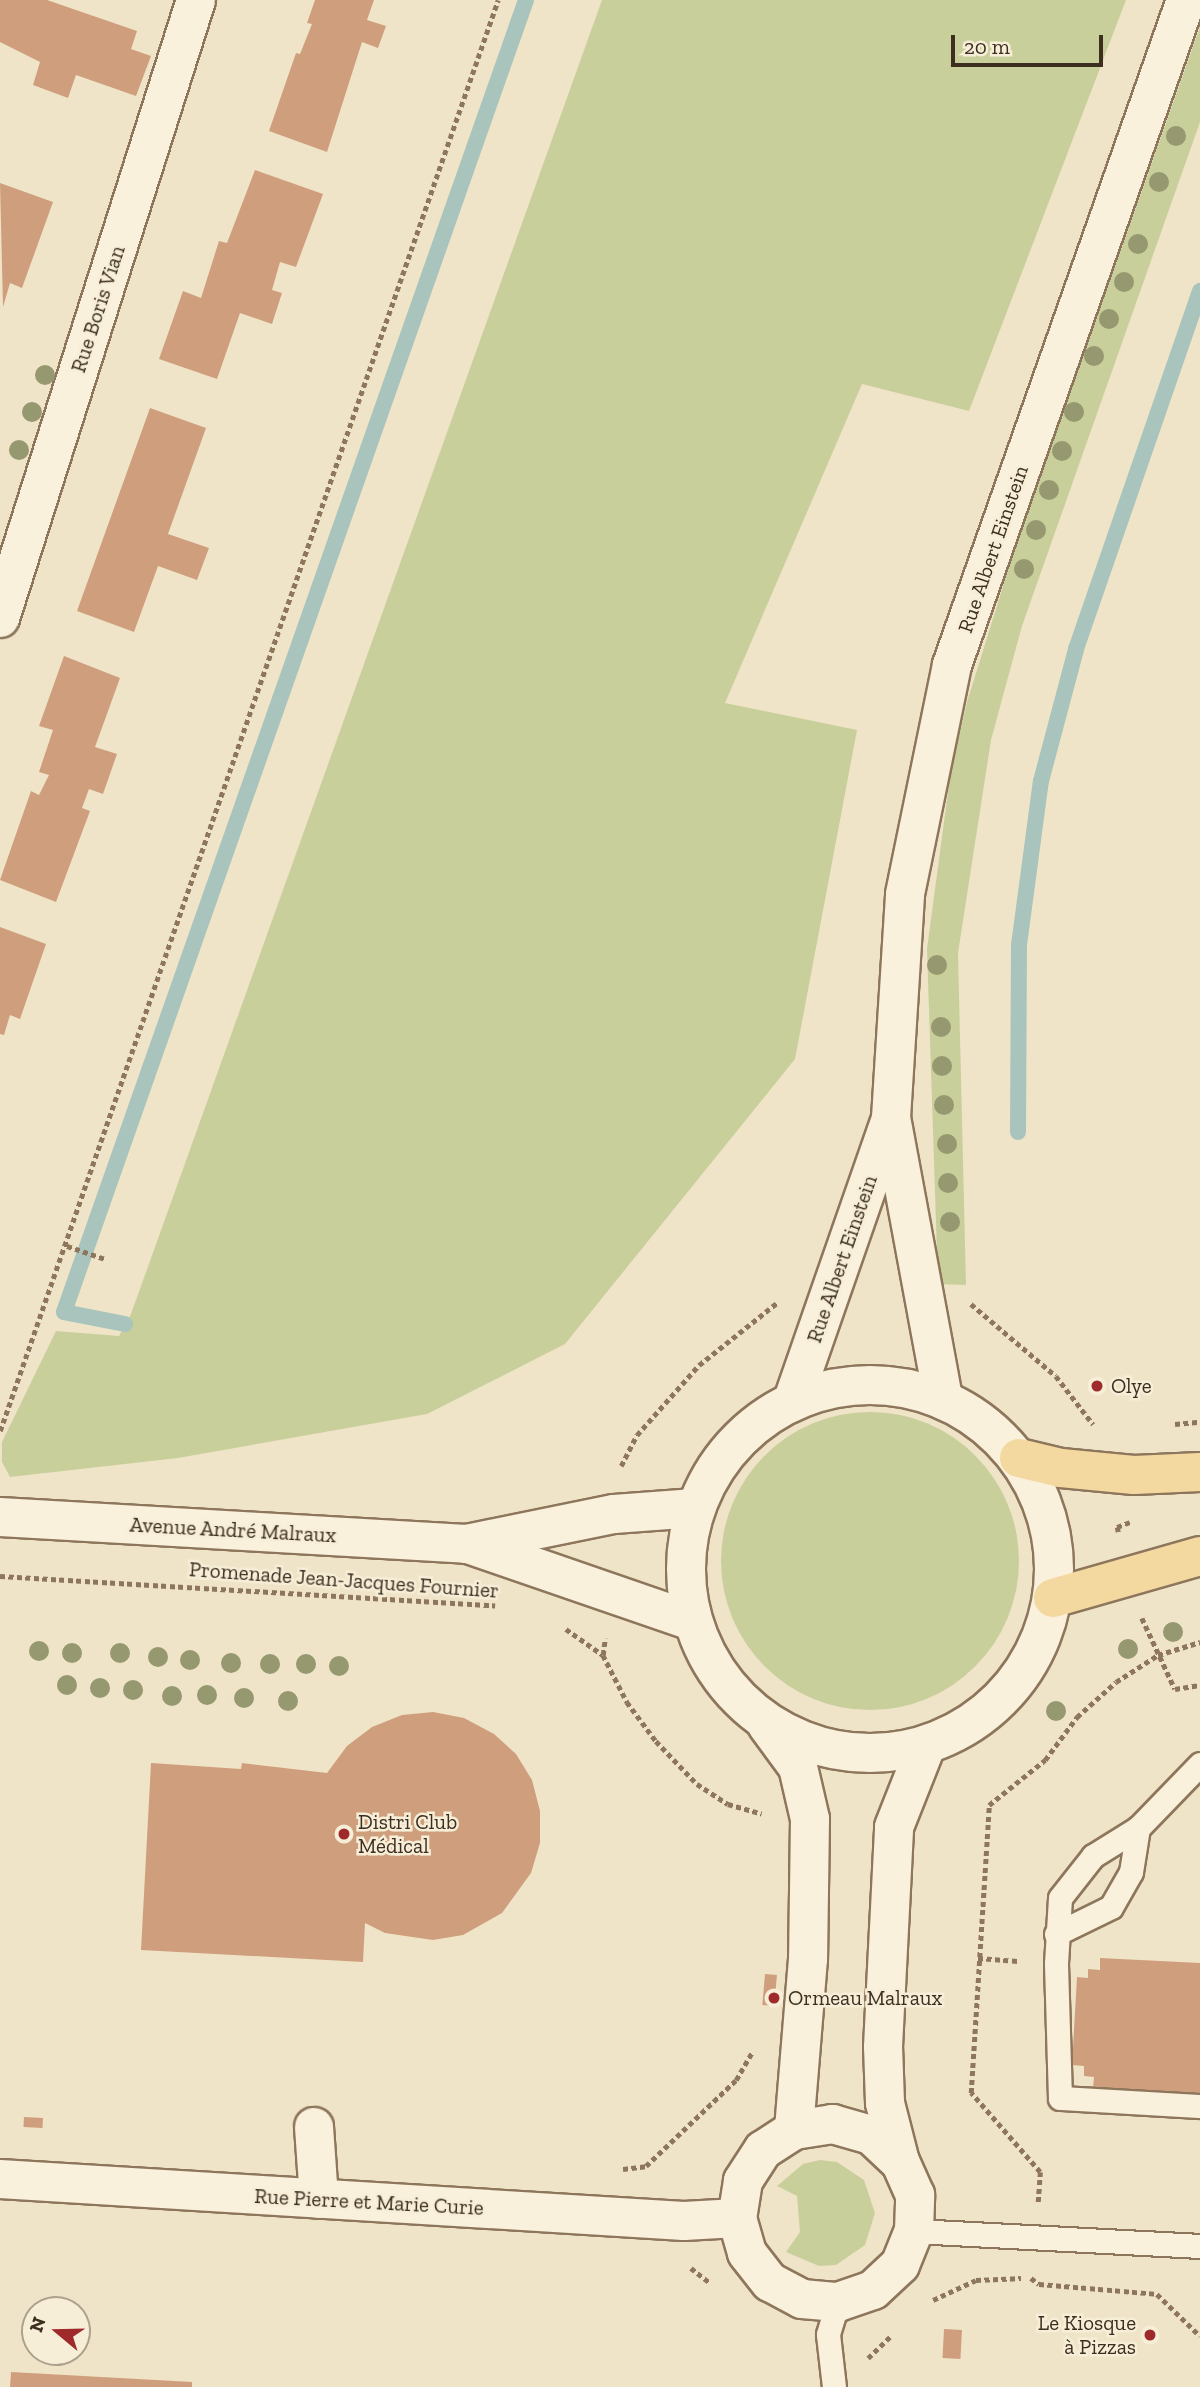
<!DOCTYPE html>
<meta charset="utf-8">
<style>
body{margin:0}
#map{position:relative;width:1200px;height:2387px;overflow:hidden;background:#f0e4c8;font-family:"Zilla Slab",serif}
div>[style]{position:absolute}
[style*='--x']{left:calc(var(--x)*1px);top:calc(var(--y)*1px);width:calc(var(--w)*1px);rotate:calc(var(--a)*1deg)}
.green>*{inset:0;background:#c9cf9b}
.round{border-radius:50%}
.stream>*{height:16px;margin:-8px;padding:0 8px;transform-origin:8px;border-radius:8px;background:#a9c4bc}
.building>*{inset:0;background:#cf9f7d;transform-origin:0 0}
.path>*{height:4.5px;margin-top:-2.25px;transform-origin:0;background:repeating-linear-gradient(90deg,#8d765c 0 5px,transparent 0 8.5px)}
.roads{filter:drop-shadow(2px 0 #8d765c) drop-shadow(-2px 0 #8d765c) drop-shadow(0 2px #8d765c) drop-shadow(0 -2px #8d765c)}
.lane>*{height:23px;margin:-11.5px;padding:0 11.5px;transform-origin:11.5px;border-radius:11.5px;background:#faf1dc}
.street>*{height:38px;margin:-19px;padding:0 19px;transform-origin:19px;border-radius:19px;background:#faf1dc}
.street>.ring{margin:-19px;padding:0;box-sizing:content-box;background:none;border:38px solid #faf1dc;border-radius:50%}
.secondary>*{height:38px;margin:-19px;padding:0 19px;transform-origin:19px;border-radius:19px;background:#faf1dc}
.primary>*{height:38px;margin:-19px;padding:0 19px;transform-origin:19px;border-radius:19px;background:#f3d9a0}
.trees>*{width:20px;height:20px;margin:-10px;border-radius:50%;background:#96986f}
.dots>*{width:19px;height:19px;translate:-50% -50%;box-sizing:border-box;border:4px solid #f7eed8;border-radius:50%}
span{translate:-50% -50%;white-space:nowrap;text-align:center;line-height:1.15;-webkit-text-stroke:5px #f7eed8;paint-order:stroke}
.street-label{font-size:21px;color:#3d2e20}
.poi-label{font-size:21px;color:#3d2e20}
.left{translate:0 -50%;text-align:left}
.right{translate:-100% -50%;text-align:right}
.north{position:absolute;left:21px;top:2296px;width:70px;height:70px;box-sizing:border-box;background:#f7eed8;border:2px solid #ada18e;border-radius:50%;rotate:289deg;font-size:19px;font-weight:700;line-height:28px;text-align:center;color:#3d2e20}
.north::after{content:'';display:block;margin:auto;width:24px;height:32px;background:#9e2a2b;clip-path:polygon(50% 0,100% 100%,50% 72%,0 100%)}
.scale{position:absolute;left:951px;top:35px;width:152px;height:32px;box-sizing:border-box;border:4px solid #3d2e20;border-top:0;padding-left:9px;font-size:21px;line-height:24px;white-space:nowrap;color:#3d2e20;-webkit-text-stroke:5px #f7eed8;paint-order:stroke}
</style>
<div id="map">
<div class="green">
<i style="clip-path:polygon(602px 0,1126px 0,969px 411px,862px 384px,725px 703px,857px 730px,795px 1059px,565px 1344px,427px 1414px,178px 1458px,10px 1477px,2px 1462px,2px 1442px,56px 1331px,119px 1336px,131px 1314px)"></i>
<i style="clip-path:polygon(1200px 27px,1200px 122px,1022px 626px,991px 740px,958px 953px,966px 1285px,938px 1284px,927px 949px,950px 777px,967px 702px,1014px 551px)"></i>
<i class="round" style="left:721px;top:1412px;width:298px;height:298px"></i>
<i style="clip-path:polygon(820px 2160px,837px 2162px,864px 2180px,875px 2213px,865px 2245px,836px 2265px,819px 2266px,786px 2252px,800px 2232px,797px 2196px,777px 2186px,803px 2164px)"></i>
</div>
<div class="stream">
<i style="--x:1018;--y:1132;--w:187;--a:-89.7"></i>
<i style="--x:1019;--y:945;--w:165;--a:-82.4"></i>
<i style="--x:1041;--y:781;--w:137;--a:-75.1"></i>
<i style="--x:1076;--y:649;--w:379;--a:-70.9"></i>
<i style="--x:125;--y:1324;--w:62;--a:-168.9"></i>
<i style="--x:64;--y:1312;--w:1391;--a:-70.6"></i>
</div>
<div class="building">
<i style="clip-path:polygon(0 0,47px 0,137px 31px,131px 49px,151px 56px,136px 96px,76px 75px,68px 98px,33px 85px,40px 62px,0 42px)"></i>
<i style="clip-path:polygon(315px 0,374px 0,367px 20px,386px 26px,378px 48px,362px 42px,327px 152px,269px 131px,296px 53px,300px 54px,312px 24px,307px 23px)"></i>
<i style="clip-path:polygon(255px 170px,323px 194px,296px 267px,280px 262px,272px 290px,282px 293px,272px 324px,240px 313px,217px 379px,159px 359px,183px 291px,201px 298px,219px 241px,227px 243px)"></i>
<i style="clip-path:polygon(0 183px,53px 202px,22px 288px,10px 283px,3px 307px)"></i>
<i style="clip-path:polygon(150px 408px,206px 428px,168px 534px,209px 548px,197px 580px,158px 566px,134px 632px,77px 611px)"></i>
<i style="clip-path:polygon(64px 656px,120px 678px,95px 747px,117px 754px,103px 794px,89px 789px,82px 808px,90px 811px,56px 902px,0 880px,31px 791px,39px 795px,49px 775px,39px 772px,53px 730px,39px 726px)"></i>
<i style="clip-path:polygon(0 927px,46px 944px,20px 1019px,10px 1015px,4px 1035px,0 1034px)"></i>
<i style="left:1094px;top:1377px;width:16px;height:10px;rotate:40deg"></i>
<i style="clip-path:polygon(433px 1712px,464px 1718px,494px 1734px,516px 1754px,532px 1780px,540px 1811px,540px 1843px,531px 1873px,502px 1913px,463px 1935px,433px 1940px,385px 1933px,365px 1923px,363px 1962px,141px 1950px,151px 1763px,241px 1769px,242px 1763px,327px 1773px,347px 1746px,372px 1727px,402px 1715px)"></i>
<i style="clip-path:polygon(1100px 1958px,1200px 1963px,1200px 2094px,1093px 2088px,1094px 2077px,1084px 2076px,1084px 2066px,1072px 2065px,1077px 1977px,1088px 1978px,1088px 1969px,1100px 1970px)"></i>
<i style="left:765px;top:1974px;width:12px;height:31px;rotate:5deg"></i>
<i style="left:24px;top:2117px;width:19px;height:10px;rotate:3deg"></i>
<i style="left:944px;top:2329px;width:18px;height:29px;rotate:3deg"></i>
<i style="clip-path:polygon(11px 2372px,192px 2382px,192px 2387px,10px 2387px)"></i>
</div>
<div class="path">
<i style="--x:67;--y:1246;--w:40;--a:18.9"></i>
<i style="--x:971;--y:1304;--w:111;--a:40.3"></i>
<i style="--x:1056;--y:1376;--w:61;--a:52.4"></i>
<i style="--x:1175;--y:1424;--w:25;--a:-5"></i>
<i style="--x:0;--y:1431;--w:1515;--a:-70.81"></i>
<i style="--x:621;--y:1466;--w:35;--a:-63"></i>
<i style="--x:637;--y:1435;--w:94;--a:-48.5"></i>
<i style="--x:699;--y:1365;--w:101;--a:-38.6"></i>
<i style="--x:1118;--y:1532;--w:5;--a:-101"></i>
<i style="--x:1117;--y:1527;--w:14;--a:-21"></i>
<i style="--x:0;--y:1576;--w:496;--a:3.4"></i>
<i style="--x:1142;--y:1618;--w:78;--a:65.1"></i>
<i style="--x:1175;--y:1689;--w:25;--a:-9"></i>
<i style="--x:566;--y:1629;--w:45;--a:35.1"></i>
<i style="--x:603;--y:1655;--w:53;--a:62.9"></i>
<i style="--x:627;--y:1702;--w:49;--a:53.4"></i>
<i style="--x:656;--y:1741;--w:59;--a:46.4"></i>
<i style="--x:697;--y:1784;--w:37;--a:33"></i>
<i style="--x:728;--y:1804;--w:35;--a:16"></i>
<i style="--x:603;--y:1655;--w:17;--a:-83"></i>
<i style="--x:978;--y:1958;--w:41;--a:4.2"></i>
<i style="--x:623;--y:2169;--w:23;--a:-7"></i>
<i style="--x:646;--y:2166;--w:124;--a:-43.7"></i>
<i style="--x:736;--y:2080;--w:32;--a:-60"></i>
<i style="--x:1038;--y:2202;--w:30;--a:-86"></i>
<i style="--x:1040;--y:2172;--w:105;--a:-131.1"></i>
<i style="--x:971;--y:2093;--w:289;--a:-86.4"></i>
<i style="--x:989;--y:1805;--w:72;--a:-38.8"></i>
<i style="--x:1045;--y:1760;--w:54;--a:-53.3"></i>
<i style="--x:1077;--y:1717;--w:52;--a:-41.9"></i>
<i style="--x:1116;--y:1682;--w:50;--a:-32.7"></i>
<i style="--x:1158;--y:1655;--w:44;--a:-17.2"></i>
<i style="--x:691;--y:2268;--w:23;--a:38"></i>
<i style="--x:1031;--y:2278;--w:10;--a:37"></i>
<i style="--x:1039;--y:2284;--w:118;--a:4.8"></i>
<i style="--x:1157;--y:2294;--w:60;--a:44.3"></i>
<i style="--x:933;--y:2300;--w:47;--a:-24.9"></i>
<i style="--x:976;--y:2280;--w:45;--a:-2.5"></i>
<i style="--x:868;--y:2358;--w:33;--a:-44"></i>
</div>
<div class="roads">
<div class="lane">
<i style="--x:1200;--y:1764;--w:89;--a:134.1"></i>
<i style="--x:1138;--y:1828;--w:53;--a:148.1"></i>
<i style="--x:1093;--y:1856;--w:53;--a:128.2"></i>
<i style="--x:1060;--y:1898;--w:66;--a:93.5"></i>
<i style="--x:1056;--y:1964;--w:134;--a:88.3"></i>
<i style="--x:1060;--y:2098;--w:140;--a:3.3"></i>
<i style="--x:1056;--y:1934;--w:61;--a:-26.1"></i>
<i style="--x:1111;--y:1907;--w:40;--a:-60.3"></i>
<i style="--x:1131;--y:1872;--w:45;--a:-81"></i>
<i style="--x:914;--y:2231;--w:286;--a:3"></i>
<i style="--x:834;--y:2387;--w:53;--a:-96.5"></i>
<i style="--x:828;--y:2334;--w:34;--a:-73"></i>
</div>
<div class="street">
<i style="--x:0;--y:618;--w:648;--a:-72.4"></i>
<i class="ring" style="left:686px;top:1385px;width:330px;height:330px"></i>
<i style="--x:943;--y:1398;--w:285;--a:-100.5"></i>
<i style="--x:891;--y:1118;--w:224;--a:-86.4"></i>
<i style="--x:905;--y:894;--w:234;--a:-78.4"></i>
<i style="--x:952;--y:665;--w:705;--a:-70.61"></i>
<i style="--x:793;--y:1400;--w:292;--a:-70.8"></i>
<i style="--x:767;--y:1725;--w:52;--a:53.6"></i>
<i style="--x:798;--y:1767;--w:53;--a:77"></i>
<i style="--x:810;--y:1819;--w:140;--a:90.8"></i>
<i style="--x:808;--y:1959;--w:172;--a:94.7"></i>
<i style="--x:314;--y:2127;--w:72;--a:86"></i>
<i style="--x:900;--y:2162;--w:40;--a:-137"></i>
<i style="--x:871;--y:2135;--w:40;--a:-164"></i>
<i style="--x:833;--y:2124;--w:39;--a:171"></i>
<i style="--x:794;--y:2130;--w:37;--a:147"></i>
<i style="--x:763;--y:2150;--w:37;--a:123"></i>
<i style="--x:743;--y:2181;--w:37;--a:99"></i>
<i style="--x:737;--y:2218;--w:36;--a:74"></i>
<i style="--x:747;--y:2253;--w:37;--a:52"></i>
<i style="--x:770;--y:2282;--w:36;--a:28"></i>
<i style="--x:802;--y:2299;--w:36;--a:5"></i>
<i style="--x:838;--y:2302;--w:37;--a:-19"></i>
<i style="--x:873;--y:2290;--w:37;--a:-43"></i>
<i style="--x:900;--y:2265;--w:37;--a:-68"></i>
<i style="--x:914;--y:2231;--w:36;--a:-88"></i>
<i style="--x:915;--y:2195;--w:36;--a:-114"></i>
<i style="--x:900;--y:2162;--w:61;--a:-104.3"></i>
<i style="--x:885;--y:2103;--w:56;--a:-92"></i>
<i style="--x:883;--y:2047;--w:220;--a:-87.1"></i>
<i style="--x:894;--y:1827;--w:87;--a:-68.4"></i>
<i style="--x:0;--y:2179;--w:685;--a:3.51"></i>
<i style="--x:684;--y:2221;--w:53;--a:-3.2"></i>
</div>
<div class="secondary">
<i style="--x:0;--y:1517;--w:467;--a:3.3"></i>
<i style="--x:466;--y:1544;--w:151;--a:-11.5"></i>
<i style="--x:614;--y:1514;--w:81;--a:-4.2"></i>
<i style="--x:468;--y:1544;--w:237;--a:19"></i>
</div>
<div class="primary">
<i style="--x:1019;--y:1458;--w:43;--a:13.4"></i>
<i style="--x:1061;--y:1468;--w:73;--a:5.5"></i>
<i style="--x:1134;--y:1475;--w:66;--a:-2.6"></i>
<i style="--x:1053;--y:1598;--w:153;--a:-15.9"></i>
</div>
</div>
<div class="trees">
<i style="left:1176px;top:136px"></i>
<i style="left:1159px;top:182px"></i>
<i style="left:1138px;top:244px"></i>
<i style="left:1124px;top:282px"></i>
<i style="left:1109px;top:319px"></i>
<i style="left:1094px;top:356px"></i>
<i style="left:45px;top:375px"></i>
<i style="left:32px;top:412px"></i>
<i style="left:1074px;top:412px"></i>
<i style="left:19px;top:450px"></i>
<i style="left:1062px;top:451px"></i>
<i style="left:1049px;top:490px"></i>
<i style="left:1036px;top:530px"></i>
<i style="left:1024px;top:569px"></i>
<i style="left:937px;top:965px"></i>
<i style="left:941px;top:1027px"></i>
<i style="left:942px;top:1066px"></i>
<i style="left:944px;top:1105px"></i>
<i style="left:947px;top:1144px"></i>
<i style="left:948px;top:1183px"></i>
<i style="left:950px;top:1222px"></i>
<i style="left:1173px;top:1632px"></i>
<i style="left:1128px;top:1649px"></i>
<i style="left:39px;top:1651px"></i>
<i style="left:72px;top:1653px"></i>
<i style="left:120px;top:1653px"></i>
<i style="left:158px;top:1657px"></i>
<i style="left:190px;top:1660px"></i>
<i style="left:231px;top:1663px"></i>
<i style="left:270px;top:1664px"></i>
<i style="left:306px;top:1664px"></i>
<i style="left:339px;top:1666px"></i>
<i style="left:67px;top:1685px"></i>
<i style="left:100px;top:1688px"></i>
<i style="left:133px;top:1690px"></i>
<i style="left:207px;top:1695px"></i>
<i style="left:172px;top:1696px"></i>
<i style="left:244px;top:1698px"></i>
<i style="left:288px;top:1701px"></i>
<i style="left:1056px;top:1711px"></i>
</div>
<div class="dots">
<i style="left:1097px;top:1386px;background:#9e2a2b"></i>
<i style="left:344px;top:1834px;background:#9e2a2b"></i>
<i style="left:774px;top:1998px;background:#9e2a2b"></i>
<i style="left:1150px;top:2335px;background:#9e2a2b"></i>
</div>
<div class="street-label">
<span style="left:98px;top:309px;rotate:-72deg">Rue Boris Vian</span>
<span style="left:993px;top:549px;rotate:-71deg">Rue Albert Einstein</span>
<span style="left:842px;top:1259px;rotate:-71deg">Rue Albert Einstein</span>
<span style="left:233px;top:1530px;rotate:3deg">Avenue André Malraux</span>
<span style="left:344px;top:1580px;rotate:4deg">Promenade Jean-Jacques Fournier</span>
<span style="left:369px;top:2202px;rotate:3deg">Rue Pierre et Marie Curie</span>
</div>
<div class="poi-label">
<span class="left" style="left:1111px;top:1386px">Olye</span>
<span class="left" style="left:358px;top:1834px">Distri Club<br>Médical</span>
<span class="left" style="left:788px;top:1998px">Ormeau Malraux</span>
<span class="right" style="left:1136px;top:2335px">Le Kiosque<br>à Pizzas</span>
</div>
<div class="north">N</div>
<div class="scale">20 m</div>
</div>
